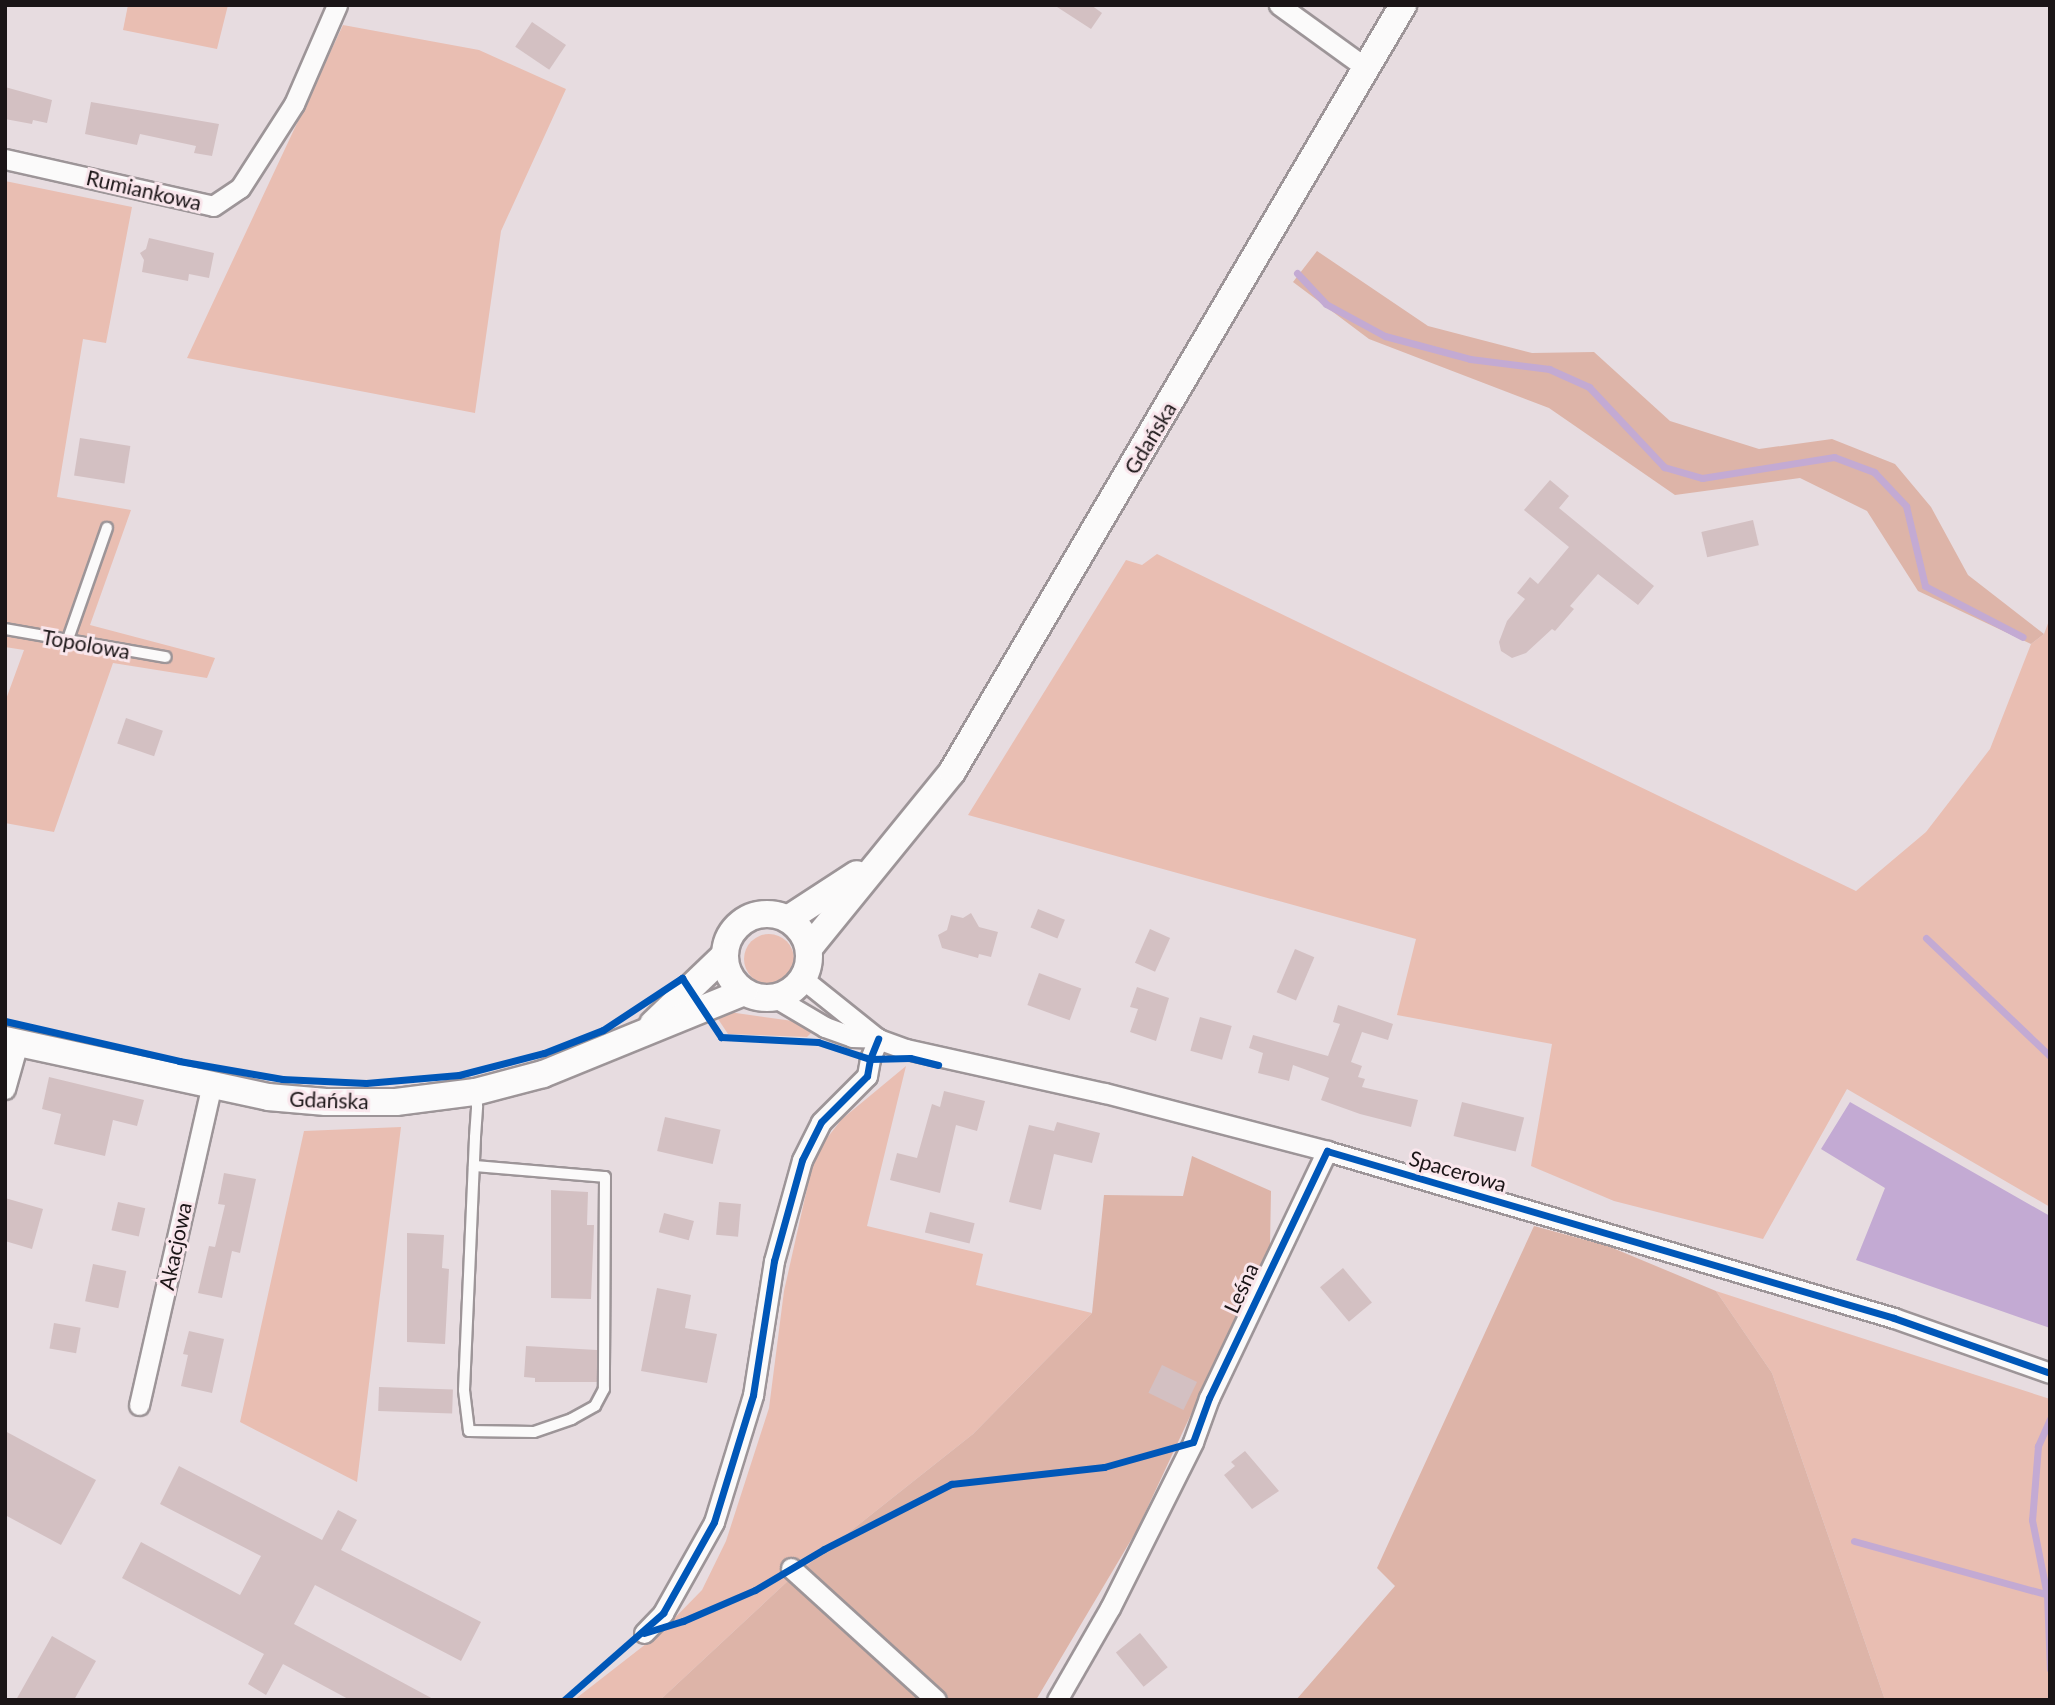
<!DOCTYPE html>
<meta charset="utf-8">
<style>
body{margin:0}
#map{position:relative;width:2055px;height:1705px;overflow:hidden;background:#e7dce0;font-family:Lato,sans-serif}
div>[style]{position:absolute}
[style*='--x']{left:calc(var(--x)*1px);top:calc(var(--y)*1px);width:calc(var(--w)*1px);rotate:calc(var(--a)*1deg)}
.green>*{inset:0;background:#e9beb2}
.round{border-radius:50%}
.forest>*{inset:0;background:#ddb4a8}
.water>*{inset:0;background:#c3aad3}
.stream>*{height:7px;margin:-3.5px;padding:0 3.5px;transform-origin:3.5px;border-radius:3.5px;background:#c3aad3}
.building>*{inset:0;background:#d3c0c2;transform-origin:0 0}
.roads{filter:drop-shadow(2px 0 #9d9598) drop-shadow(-2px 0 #9d9598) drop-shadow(0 2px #9d9598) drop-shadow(0 -2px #9d9598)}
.service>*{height:10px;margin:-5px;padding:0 5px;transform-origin:5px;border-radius:5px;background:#fbfafa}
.minor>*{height:19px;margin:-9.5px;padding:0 9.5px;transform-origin:9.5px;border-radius:9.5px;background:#fbfafa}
.secondary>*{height:26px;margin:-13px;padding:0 13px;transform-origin:13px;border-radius:13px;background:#fbfafa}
.secondary>.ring{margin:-13px;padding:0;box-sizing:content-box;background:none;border:26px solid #fbfafa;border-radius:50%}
.cycleway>*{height:7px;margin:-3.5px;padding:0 3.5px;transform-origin:3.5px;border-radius:3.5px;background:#0057b8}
span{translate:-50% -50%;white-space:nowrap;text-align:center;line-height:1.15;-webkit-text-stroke:6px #f9e6ec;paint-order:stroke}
.street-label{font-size:21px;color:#1b1517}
.frame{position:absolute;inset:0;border:7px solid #1b1517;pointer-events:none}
</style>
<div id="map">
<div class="green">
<i style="clip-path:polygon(128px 5px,228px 5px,217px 49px,123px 30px)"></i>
<i style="clip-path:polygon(343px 25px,479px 50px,566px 89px,501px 231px,475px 413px,187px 358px)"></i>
<i style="clip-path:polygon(5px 181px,132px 207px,106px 343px,83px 339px,57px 497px,131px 510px,90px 625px,215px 658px,207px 678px,113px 663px,54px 832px,5px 823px,5px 702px,24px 650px,5px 647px)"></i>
<i style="clip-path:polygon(1157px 554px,1856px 891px,1926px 832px,1990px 749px,2031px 644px,2044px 634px,2050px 618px,2050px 1207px,1847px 1089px,1763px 1239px,1614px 1201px,1531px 1166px,1552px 1044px,1397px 1015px,1416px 939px,968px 815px,1126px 560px,1142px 565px)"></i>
<i class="round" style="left:744px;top:934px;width:50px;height:50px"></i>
<i style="clip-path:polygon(729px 1012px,793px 1021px,812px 1032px,807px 1037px,728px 1034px,716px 1016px)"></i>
<i style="clip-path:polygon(906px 1066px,867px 1226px,983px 1254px,976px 1285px,1092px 1313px,973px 1434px,790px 1579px,660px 1700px,574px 1700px,660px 1633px,702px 1590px,726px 1541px,769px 1408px,784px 1291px,815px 1153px,842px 1119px)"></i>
<i style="clip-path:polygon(401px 1127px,373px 1351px,357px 1482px,240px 1422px,304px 1131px)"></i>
<i style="clip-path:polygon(1716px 1291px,2050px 1399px,2050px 1700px,1885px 1700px,1772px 1373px)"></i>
</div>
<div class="forest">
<i style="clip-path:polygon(1317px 251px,1428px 326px,1532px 353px,1594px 352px,1670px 421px,1759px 449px,1832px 439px,1895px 464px,1931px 507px,1968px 575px,2044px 634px,2031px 644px,1918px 591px,1867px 511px,1800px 478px,1675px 495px,1549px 408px,1369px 339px,1293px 282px)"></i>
<i style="clip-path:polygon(1192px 1156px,1271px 1191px,1270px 1245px,1137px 1530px,1036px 1700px,660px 1700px,790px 1579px,973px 1434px,1092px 1313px,1104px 1195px,1183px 1196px)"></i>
<i style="clip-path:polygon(1534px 1226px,1608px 1246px,1716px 1291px,1772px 1373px,1885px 1700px,1296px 1700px,1395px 1586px,1377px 1568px)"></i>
</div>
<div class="water">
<i style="clip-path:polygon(1850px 1102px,2050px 1216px,2050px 1328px,1856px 1260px,1885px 1188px,1821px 1149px)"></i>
</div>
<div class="stream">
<i style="--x:1297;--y:273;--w:42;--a:46.9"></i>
<i style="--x:1326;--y:304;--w:67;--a:28.5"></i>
<i style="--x:1385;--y:336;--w:88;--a:15.1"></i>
<i style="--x:1470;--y:359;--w:80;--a:7.2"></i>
<i style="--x:1549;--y:369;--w:44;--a:24.2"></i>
<i style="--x:1589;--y:387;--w:110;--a:46.8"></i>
<i style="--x:1664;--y:467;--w:40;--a:16"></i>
<i style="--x:1702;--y:478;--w:134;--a:-9"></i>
<i style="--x:1834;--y:457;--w:43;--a:20.6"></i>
<i style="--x:1874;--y:472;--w:47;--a:46.7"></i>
<i style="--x:1906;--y:506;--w:82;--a:76.6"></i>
<i style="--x:1925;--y:586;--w:110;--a:27.5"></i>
<i style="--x:1926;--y:938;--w:171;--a:43.6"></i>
<i style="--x:2050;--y:1419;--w:30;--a:114"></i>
<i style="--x:2038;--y:1446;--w:74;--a:94.6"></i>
<i style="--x:2032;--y:1520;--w:76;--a:78.7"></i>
<i style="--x:2047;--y:1595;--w:74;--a:87.7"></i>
<i style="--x:1854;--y:1541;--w:202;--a:15.5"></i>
</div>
<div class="building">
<i style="clip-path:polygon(1054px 5px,1091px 5px,1102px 13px,1091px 29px)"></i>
<i style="left:532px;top:22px;width:41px;height:30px;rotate:34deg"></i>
<i style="clip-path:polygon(5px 87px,52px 100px,47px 123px,33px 120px,32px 124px,5px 119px)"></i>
<i style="clip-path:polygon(91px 102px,219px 124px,212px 156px,194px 153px,196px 146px,140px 134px,137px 145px,85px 134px)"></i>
<i style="clip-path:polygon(149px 238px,214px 253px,209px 278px,189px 274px,188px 281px,142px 272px,144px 260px,140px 253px,146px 249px)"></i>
<i style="left:80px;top:438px;width:51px;height:38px;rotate:9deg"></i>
<i style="clip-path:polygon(1550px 480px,1569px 496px,1559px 508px,1654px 586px,1638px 605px,1598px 574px,1570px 606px,1574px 609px,1555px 631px,1552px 629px,1526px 653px,1512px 658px,1501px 651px,1499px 642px,1507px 621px,1525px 599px,1517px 593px,1530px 577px,1538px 584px,1569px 547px,1524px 510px)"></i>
<i style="left:1753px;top:520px;width:26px;height:53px;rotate:77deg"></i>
<i style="left:126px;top:718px;width:39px;height:27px;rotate:19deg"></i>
<i style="left:1038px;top:909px;width:29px;height:20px;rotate:22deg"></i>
<i style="clip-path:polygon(971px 913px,979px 927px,998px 932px,991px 957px,979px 954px,978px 958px,942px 948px,938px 935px,947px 930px,951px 915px,963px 918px)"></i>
<i style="left:1150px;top:929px;width:22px;height:37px;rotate:24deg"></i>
<i style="left:1295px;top:949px;width:21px;height:47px;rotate:23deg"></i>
<i style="left:1039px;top:973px;width:45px;height:34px;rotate:20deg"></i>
<i style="clip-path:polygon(1137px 987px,1169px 998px,1156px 1041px,1130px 1032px,1138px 1009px,1130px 1007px)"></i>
<i style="clip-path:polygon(1338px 1005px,1393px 1024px,1388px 1040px,1362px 1032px,1351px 1062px,1362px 1066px,1358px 1077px,1365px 1079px,1362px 1087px,1418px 1100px,1411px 1127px,1360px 1114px,1321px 1100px,1329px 1078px,1293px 1065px,1289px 1081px,1258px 1073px,1263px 1053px,1249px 1048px,1253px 1035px,1328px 1056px,1340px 1024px,1333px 1022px)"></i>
<i style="left:1200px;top:1017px;width:33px;height:35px;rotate:16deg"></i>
<i style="clip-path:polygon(49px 1077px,144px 1100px,137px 1126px,113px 1120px,105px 1156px,54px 1144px,61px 1114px,42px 1109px)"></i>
<i style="clip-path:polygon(944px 1091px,985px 1101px,977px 1131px,956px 1125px,940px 1193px,890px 1180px,897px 1153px,917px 1158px,932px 1104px,940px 1107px)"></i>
<i style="left:1462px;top:1102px;width:64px;height:35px;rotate:14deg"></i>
<i style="left:665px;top:1117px;width:57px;height:35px;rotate:13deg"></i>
<i style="clip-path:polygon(1057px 1122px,1100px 1133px,1092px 1163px,1054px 1154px,1041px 1210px,1009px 1202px,1029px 1125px,1054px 1131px)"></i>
<i style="clip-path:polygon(224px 1173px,256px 1179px,240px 1253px,232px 1251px,222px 1298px,198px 1293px,209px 1246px,215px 1247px,225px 1205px,218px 1204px)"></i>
<i style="clip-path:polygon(551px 1190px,588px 1192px,587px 1225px,594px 1225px,591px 1299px,551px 1298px)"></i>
<i style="clip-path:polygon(5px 1198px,43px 1209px,32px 1249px,5px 1241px)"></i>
<i style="left:118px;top:1202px;width:28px;height:29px;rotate:13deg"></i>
<i style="left:719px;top:1202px;width:22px;height:33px;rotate:5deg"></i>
<i style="left:930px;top:1212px;width:46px;height:21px;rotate:14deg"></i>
<i style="left:664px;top:1213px;width:31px;height:20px;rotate:15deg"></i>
<i style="clip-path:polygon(407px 1233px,444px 1235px,442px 1268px,449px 1269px,445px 1344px,407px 1342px)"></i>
<i style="left:93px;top:1264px;width:34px;height:38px;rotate:12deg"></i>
<i style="left:1343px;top:1268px;width:45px;height:30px;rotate:50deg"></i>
<i style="clip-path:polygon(657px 1288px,691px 1295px,685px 1328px,717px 1334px,707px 1383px,641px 1371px)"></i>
<i style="left:54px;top:1323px;width:27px;height:26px;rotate:10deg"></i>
<i style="clip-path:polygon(189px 1331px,224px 1339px,212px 1393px,181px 1386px,188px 1355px,183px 1354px)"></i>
<i style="clip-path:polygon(526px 1346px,597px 1350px,597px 1382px,535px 1382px,535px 1378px,524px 1377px)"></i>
<i style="left:1162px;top:1365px;width:39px;height:31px;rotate:26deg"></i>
<i style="left:379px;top:1387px;width:74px;height:24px;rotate:2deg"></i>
<i style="clip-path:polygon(5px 1431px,96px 1480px,61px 1545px,5px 1515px)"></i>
<i style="clip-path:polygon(1245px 1451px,1279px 1491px,1252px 1509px,1224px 1475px,1235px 1466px,1231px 1462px)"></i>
<i style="clip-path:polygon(179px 1466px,322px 1540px,338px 1510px,357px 1520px,341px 1550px,481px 1622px,461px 1661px,315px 1585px,294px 1624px,435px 1700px,350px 1700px,283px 1664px,266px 1695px,248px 1684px,264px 1654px,122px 1578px,141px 1542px,240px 1595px,261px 1556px,160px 1504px)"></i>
<i style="left:1140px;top:1633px;width:44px;height:31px;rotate:51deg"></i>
<i style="clip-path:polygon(52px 1636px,96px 1661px,74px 1700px,16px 1700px)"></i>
</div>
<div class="roads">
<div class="service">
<i style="--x:5;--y:629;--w:163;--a:9.9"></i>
<i style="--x:67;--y:642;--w:121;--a:-70.7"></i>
<i style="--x:474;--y:1166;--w:131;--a:4.8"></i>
<i style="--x:605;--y:1177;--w:212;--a:90.3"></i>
<i style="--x:604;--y:1389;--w:19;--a:118"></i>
<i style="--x:595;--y:1406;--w:26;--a:151"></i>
<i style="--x:572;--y:1419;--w:40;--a:161.1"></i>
<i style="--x:534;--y:1432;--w:65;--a:-179.1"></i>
<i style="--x:469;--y:1431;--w:41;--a:-97"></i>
<i style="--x:464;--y:1390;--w:253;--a:-87.5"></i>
<i style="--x:475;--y:1137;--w:31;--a:-86"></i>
<i style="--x:477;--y:1106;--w:14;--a:-98"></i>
</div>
<div class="minor">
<i style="--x:1279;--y:5;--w:107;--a:35.9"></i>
<i style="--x:5;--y:159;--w:213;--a:12.7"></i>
<i style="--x:213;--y:206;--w:32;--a:-34"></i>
<i style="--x:240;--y:188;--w:100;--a:-57.3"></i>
<i style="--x:294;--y:104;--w:108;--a:-66.5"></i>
<i style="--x:803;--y:979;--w:96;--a:38.7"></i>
<i style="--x:878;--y:1039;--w:30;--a:20"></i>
<i style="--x:906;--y:1049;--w:204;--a:12.5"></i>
<i style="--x:1105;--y:1093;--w:229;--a:14.6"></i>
<i style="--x:1327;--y:1151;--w:591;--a:16.41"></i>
<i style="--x:1894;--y:1318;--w:165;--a:19.4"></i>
<i style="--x:776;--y:998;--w:57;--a:30.6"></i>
<i style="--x:825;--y:1027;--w:29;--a:20"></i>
<i style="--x:852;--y:1037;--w:25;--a:2"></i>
<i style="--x:5;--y:1089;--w:48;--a:-74.2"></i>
<i style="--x:139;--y:1405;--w:326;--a:-77.2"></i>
<i style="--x:791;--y:1568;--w:196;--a:42.3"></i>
<i style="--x:644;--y:1633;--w:28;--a:-46"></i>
<i style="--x:663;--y:1613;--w:104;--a:-60.7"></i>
<i style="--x:714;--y:1522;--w:133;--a:-72.9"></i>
<i style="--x:753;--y:1395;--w:136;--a:-81.1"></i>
<i style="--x:774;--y:1261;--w:105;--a:-74.5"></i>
<i style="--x:802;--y:1160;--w:42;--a:-63.4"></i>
<i style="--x:821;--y:1122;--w:65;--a:-45"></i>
<i style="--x:867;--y:1076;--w:17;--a:-80"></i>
<i style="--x:870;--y:1059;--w:22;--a:-68"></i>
<i style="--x:1057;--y:1700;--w:106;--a:-60.1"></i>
<i style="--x:1110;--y:1608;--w:186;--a:-63.4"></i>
<i style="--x:1193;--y:1442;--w:47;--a:-70"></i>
<i style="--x:1209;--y:1398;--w:274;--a:-64.5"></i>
</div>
<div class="secondary">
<i class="ring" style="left:725px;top:914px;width:58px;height:58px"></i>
<i style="--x:788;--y:919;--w:82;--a:-33.1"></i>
<i style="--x:809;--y:948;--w:227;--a:-50.9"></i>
<i style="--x:952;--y:772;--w:890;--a:-59.54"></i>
<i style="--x:653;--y:1024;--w:98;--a:-43.8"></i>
<i style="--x:5;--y:1040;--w:269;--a:12.2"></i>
<i style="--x:268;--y:1097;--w:58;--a:4.9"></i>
<i style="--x:326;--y:1102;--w:70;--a:0"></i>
<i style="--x:396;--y:1102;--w:80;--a:-7.2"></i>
<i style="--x:475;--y:1092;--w:70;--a:-14.8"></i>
<i style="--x:543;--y:1074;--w:217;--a:-22.2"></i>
</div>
</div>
<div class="cycleway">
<i style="--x:5;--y:1021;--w:179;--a:12.9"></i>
<i style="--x:179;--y:1061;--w:105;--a:9.9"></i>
<i style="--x:282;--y:1079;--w:84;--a:2.7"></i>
<i style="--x:366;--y:1083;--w:93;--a:-4.9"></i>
<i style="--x:459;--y:1075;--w:88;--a:-14.5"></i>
<i style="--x:544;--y:1053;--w:63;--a:-21.3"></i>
<i style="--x:603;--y:1030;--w:95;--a:-33.4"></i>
<i style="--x:682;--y:978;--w:71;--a:56.5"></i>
<i style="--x:721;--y:1037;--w:97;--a:3"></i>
<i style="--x:818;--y:1042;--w:55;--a:18.1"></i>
<i style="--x:870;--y:1059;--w:40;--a:-1.4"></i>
<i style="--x:910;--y:1058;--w:29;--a:14"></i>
<i style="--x:644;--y:1633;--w:41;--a:-17.1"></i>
<i style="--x:683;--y:1621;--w:78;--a:-23.3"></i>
<i style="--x:755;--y:1590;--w:80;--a:-30.7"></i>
<i style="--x:824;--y:1549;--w:143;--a:-27.1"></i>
<i style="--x:951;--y:1484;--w:154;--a:-6.3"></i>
<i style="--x:1104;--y:1467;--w:92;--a:-15.7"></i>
<i style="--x:1193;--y:1442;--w:47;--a:-70"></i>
<i style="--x:1209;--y:1398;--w:274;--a:-64.5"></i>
<i style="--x:1327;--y:1151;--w:591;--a:16.41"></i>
<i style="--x:1894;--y:1318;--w:165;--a:19.4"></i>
<i style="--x:564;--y:1700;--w:132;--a:-41.3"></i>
<i style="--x:663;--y:1613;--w:104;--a:-60.7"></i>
<i style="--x:714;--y:1522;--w:133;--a:-72.9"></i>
<i style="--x:753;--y:1395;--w:136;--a:-81.1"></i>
<i style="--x:774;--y:1261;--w:105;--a:-74.5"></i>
<i style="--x:802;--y:1160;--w:42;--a:-63.4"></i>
<i style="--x:821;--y:1122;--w:65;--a:-45"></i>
<i style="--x:867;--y:1076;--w:17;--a:-80"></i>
<i style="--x:870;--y:1059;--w:22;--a:-68"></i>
</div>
<div class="street-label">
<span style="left:144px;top:190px;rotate:13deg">Rumiankowa</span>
<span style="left:1150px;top:438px;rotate:-59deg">Gdańska</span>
<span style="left:86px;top:644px;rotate:10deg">Topolowa</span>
<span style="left:329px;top:1100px;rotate:2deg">Gdańska</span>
<span style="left:1458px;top:1171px;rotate:16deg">Spacerowa</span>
<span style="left:175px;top:1246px;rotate:-78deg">Akacjowa</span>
<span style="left:1241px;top:1288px;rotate:-65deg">Leśna</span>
</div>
<div class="frame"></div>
</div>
